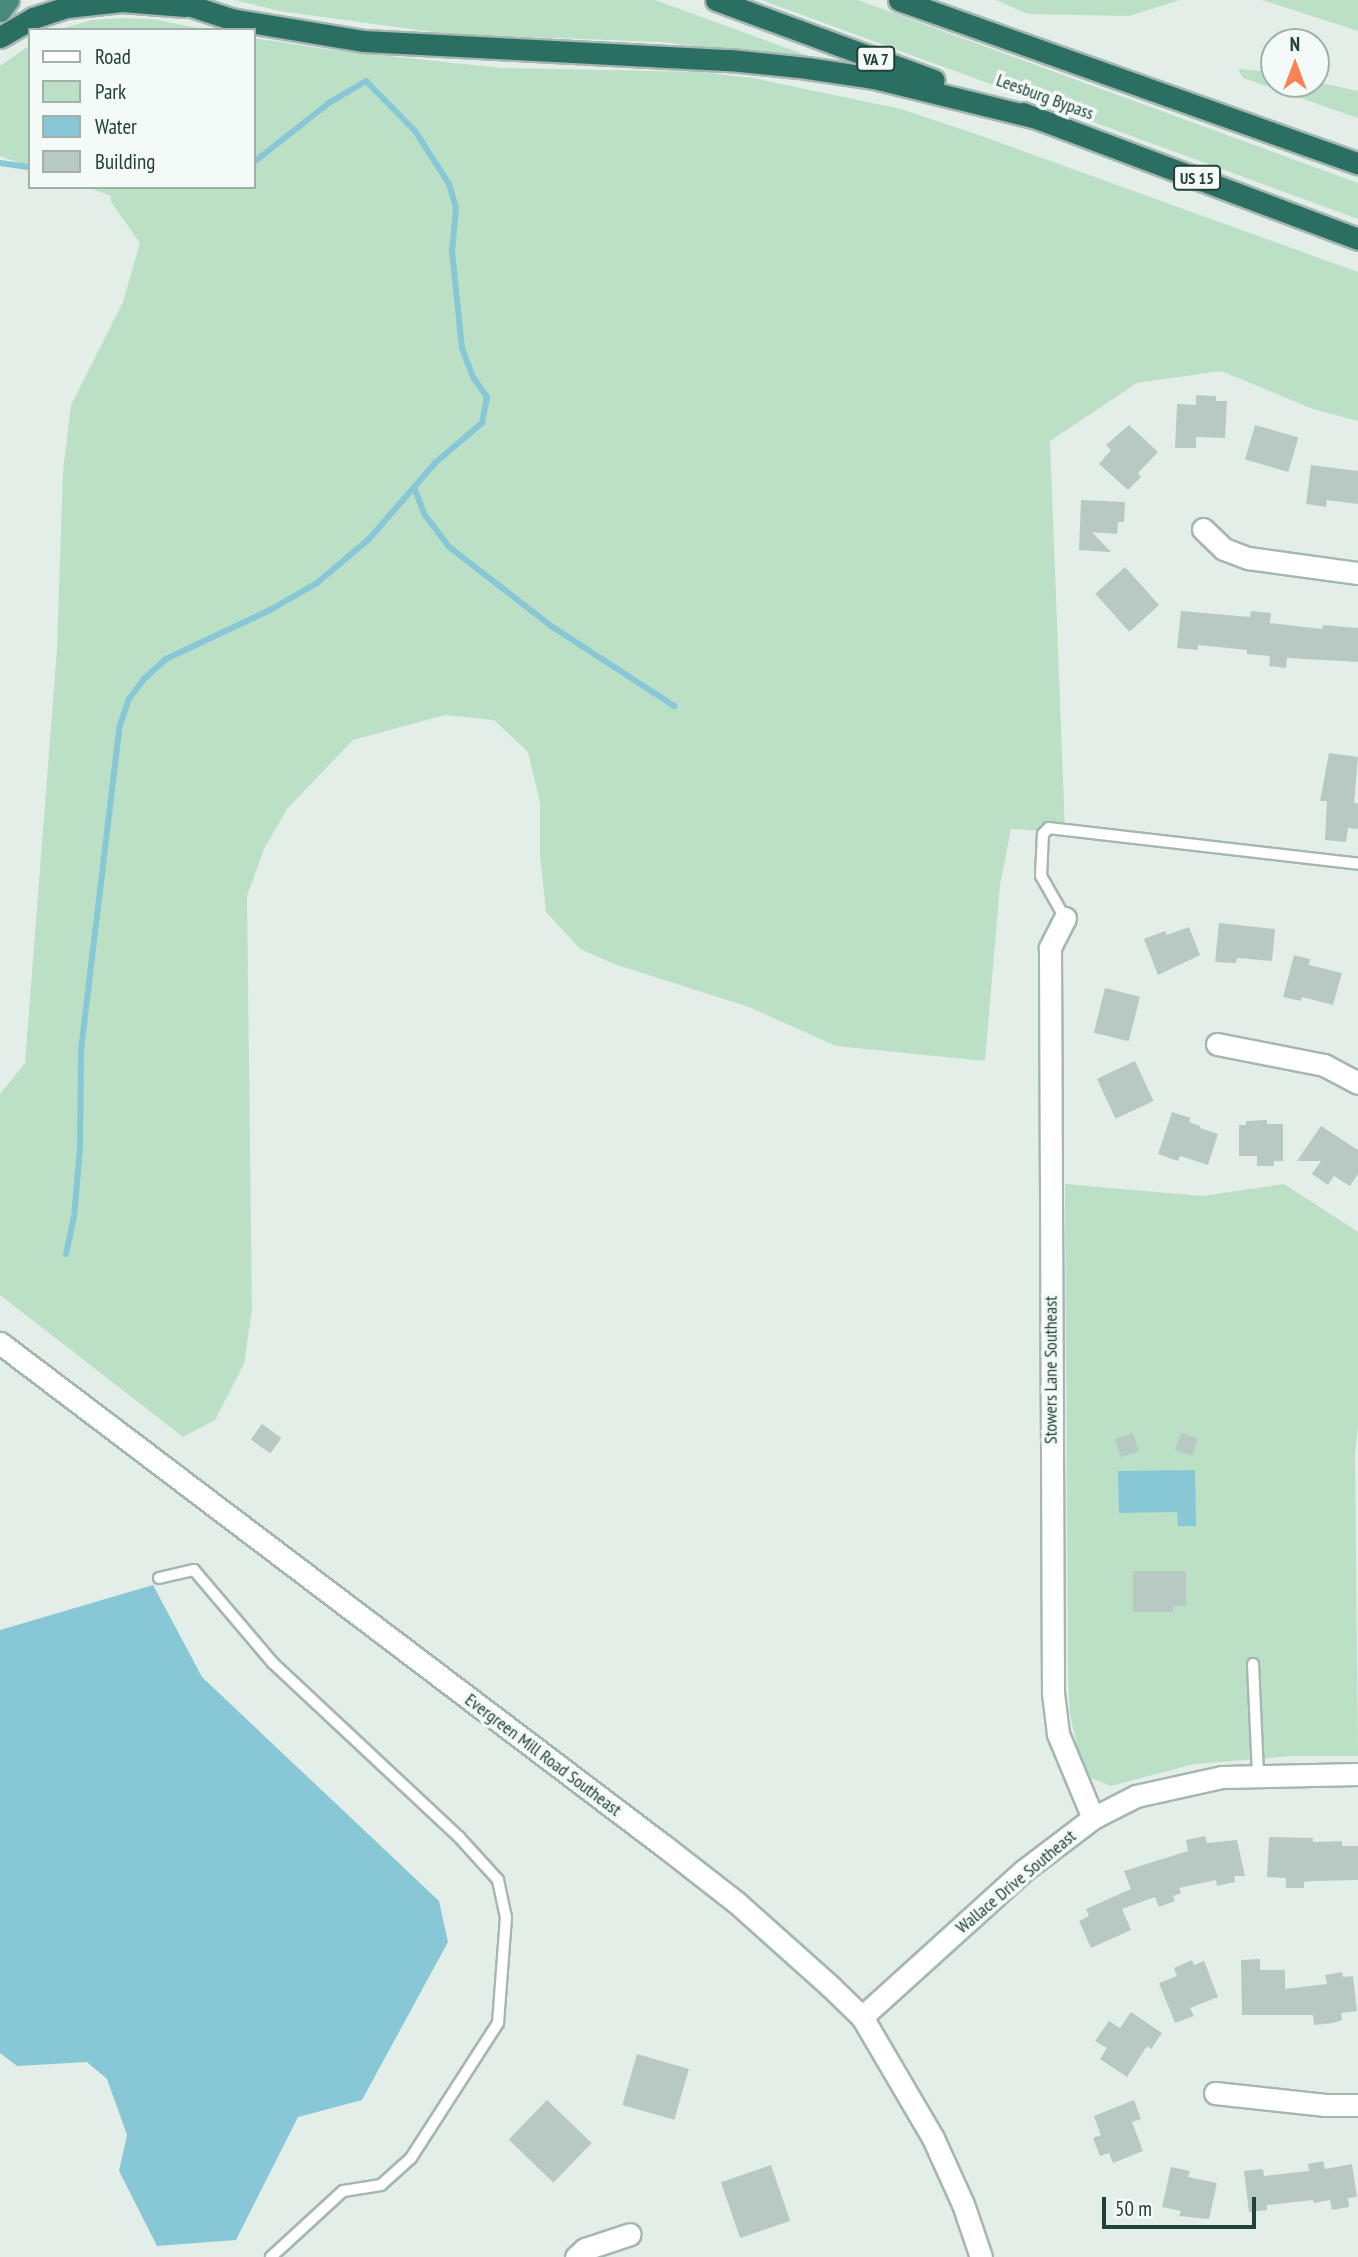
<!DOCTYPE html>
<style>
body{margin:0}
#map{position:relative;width:1358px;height:2257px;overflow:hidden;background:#e3eee9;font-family:"PT Sans Narrow",sans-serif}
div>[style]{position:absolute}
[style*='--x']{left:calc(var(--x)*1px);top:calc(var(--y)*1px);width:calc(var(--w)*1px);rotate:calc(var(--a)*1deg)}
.green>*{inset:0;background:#bbe0c6}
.water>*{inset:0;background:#88c8d6}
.stream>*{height:6px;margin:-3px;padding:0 3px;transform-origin:3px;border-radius:3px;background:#88c8d6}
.building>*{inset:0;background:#b8c9c3;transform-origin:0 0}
.roads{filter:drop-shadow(2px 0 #a5b7b1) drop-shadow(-2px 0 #a5b7b1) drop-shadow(0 2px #a5b7b1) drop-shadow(0 -2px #a5b7b1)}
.service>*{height:10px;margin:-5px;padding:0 5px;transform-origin:5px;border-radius:5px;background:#fff}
.minor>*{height:21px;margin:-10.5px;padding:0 10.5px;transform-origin:10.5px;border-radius:10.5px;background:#fff}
.secondary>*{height:21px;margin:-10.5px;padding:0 10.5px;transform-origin:10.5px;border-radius:10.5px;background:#fff}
.trunk>*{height:21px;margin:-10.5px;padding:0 10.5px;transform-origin:10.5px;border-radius:10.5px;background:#488a7e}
.motorway>*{height:21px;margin:-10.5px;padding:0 10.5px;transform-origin:10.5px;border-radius:10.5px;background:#2b6f63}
span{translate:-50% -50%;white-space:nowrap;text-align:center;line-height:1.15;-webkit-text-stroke:7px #f4faf7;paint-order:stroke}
.shield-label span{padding:2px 5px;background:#f4faf7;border:2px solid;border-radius:5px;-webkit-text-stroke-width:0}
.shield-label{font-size:16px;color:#214139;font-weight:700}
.street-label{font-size:18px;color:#214139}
.legend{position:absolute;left:28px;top:28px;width:228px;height:161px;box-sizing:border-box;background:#f4faf7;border:2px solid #a0b0ab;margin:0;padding:9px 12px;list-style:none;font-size:21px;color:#214139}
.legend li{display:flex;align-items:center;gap:14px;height:35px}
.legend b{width:35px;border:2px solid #a0b0ab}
.north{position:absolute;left:1260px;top:28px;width:70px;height:70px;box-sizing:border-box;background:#f4faf7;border:2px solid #a0b0ab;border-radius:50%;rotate:0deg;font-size:19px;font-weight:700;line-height:28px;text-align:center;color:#214139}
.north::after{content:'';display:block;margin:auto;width:24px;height:32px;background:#fb8254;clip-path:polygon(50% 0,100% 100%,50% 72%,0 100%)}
.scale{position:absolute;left:1102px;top:2197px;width:154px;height:32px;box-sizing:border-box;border:4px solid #214139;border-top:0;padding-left:9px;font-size:21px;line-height:24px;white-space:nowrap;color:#214139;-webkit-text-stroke:5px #f4faf7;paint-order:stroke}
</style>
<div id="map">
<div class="green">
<i style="clip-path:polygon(235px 0,655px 0,831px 64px,662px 42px,447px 34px,279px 11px)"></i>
<i style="clip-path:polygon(761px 0,858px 0,1358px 183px,1358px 219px)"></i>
<i style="clip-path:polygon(996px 0,1180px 0,1129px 16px,1028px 14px)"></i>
<i style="clip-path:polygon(1262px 0,1358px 0,1358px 31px)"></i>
<i style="clip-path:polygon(119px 18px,152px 19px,208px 30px,58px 30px,91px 20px)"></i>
<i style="clip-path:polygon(254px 38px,332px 50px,502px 68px,701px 72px,753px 78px,901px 109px,970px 132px,1358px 272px,1358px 421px,1313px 409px,1221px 371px,1137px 383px,1050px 441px,1065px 832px,1011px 829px,1000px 885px,985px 1061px,836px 1046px,749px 1007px,614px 964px,580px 949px,546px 912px,540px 855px,540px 803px,528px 752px,494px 720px,445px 715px,353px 740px,287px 809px,264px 849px,247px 896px,252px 1310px,244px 1364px,215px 1420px,183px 1437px,0 1295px,0 1094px,25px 1063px,57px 649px,63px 471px,71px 405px,123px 302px,140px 243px,111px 202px,111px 196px,87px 187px,254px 187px)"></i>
<i style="clip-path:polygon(30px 45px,30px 167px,0 156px,0 66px)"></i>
<i style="clip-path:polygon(1238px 69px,1274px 72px,1274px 84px,1316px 84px,1316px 82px,1358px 91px,1358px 118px,1243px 78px)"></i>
<i style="clip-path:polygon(1065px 1184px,1202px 1196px,1284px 1184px,1358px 1232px,1358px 1425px,1355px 1453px,1358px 1756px,1292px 1756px,1194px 1764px,1111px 1786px,1091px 1778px,1079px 1755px,1070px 1714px,1068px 1675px)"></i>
</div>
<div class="water">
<i style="clip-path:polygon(1195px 1470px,1196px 1526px,1178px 1526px,1177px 1512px,1119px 1513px,1118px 1471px)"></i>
<i style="clip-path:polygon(153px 1585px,202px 1677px,439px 1901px,448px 1942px,362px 2100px,298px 2117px,236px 2240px,157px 2246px,119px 2171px,127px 2135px,107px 2079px,87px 2062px,17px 2066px,0 2053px,0 1630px)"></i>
</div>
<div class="stream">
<i style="--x:0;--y:163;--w:30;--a:8"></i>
<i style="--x:414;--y:487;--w:30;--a:69"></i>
<i style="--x:425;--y:515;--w:39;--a:53"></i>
<i style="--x:448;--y:546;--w:130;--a:37.8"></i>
<i style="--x:551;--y:626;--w:147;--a:33"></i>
<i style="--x:66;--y:1254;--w:38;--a:-78"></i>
<i style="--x:74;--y:1217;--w:69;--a:-85"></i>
<i style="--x:80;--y:1148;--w:98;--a:-89.4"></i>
<i style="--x:81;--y:1050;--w:327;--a:-83.2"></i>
<i style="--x:120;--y:725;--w:28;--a:-71"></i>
<i style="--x:129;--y:699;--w:26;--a:-53"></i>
<i style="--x:145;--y:678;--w:28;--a:-42"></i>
<i style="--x:166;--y:659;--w:115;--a:-25.2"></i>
<i style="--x:270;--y:610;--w:54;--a:-29.9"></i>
<i style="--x:317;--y:583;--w:68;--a:-40.2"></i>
<i style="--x:369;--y:539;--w:101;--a:-49"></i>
<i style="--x:435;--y:463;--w:62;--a:-40.4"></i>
<i style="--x:482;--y:423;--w:26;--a:-79"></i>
<i style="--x:487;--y:397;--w:24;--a:-125"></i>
<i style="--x:473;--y:377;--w:31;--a:-111"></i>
<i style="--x:462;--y:348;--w:97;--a:-95.9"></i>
<i style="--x:452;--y:252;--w:44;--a:-84.8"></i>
<i style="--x:456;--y:208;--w:25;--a:-106"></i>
<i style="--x:449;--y:184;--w:63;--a:-122.7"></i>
<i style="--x:415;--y:131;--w:70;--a:-134.4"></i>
<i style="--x:366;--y:81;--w:43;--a:149.3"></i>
<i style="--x:329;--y:103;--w:95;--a:141.8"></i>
</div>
<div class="building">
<i style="clip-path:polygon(1196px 395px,1216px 396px,1216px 401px,1227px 401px,1225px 438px,1196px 437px,1196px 448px,1175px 448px,1177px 404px,1196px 405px)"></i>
<i style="clip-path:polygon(1129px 425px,1158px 452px,1138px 473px,1141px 477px,1128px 490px,1099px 464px,1111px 450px,1106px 445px)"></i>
<i style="left:1255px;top:425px;width:45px;height:36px;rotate:16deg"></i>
<i style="clip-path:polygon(1311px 465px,1358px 471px,1358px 504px,1327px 500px,1326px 507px,1306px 504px)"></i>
<i style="clip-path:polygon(1081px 500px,1125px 502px,1124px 522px,1118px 522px,1117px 534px,1092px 532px,1111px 552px,1079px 550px)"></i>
<i style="left:1125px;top:567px;width:51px;height:40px;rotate:48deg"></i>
<i style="clip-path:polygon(1181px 611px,1250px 617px,1251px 611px,1271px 613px,1270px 623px,1322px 629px,1323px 625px,1358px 628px,1358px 662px,1287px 658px,1286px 668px,1269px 666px,1270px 656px,1247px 654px,1247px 650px,1198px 645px,1198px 650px,1177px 648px)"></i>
<i style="clip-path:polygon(1329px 753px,1358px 757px,1354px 803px,1358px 803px,1358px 829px,1348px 828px,1346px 842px,1325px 840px,1327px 801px,1320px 801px)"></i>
<i style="clip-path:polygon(1219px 923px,1275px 929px,1272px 961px,1237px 958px,1236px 963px,1215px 962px)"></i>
<i style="clip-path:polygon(1189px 927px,1200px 955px,1158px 975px,1144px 939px,1165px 931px,1167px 935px)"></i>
<i style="clip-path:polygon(1294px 955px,1310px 959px,1309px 965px,1342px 973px,1333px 1005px,1302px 997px,1301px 1001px,1283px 997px)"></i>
<i style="left:1105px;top:988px;width:36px;height:46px;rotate:14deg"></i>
<i style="left:1135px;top:1061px;width:44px;height:42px;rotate:65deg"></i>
<i style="clip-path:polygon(1172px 1112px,1191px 1118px,1189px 1122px,1200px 1126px,1200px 1128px,1218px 1134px,1208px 1165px,1180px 1156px,1178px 1161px,1158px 1154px)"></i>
<i style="clip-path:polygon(1267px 1120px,1267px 1124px,1283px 1124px,1283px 1161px,1274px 1161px,1274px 1166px,1257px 1166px,1257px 1156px,1239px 1156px,1239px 1125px,1246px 1125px,1246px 1121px)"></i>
<i style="clip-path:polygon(1321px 1126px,1358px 1150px,1358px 1174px,1350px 1186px,1334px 1176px,1328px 1185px,1312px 1174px,1321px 1161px,1297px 1161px)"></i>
<i style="left:262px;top:1424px;width:24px;height:19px;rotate:36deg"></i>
<i style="left:1133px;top:1433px;width:19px;height:19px;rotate:72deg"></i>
<i style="left:1181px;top:1433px;width:18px;height:18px;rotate:19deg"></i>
<i style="clip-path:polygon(1133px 1571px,1186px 1571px,1186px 1606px,1173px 1606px,1173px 1612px,1133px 1612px)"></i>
<i style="clip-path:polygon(1205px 1836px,1207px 1843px,1237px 1840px,1245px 1876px,1234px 1876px,1235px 1882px,1217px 1886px,1216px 1880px,1179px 1888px,1181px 1893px,1173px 1896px,1175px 1901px,1159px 1907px,1155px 1897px,1122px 1909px,1131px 1930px,1091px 1948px,1079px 1921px,1089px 1916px,1086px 1909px,1131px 1889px,1124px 1871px,1188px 1851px,1186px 1840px)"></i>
<i style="clip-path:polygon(1269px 1837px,1313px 1838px,1313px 1842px,1342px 1841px,1342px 1846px,1358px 1846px,1358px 1880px,1312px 1881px,1304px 1882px,1304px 1888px,1286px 1888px,1286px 1878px,1267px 1877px)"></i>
<i style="clip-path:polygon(1260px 1959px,1260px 1970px,1285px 1970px,1285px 1989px,1327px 1984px,1325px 1975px,1342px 1972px,1343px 1977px,1353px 1976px,1357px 2011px,1341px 2013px,1342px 2020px,1333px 2023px,1314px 2025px,1313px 2015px,1242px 2015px,1241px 1960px)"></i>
<i style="clip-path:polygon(1192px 1960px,1194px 1965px,1204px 1961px,1218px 1997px,1190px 2008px,1194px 2016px,1175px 2023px,1159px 1983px,1177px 1976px,1174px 1968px)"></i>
<i style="clip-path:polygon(1131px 2012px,1162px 2033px,1151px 2049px,1147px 2046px,1127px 2077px,1100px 2059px,1107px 2048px,1095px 2041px,1109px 2021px,1120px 2028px)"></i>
<i style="left:637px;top:2054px;width:54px;height:53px;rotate:16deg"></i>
<i style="left:547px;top:2100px;width:62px;height:55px;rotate:44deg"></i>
<i style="clip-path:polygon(1134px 2100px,1141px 2119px,1132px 2122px,1143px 2151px,1113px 2163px,1109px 2153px,1100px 2156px,1093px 2138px,1101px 2135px,1094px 2116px)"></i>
<i style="clip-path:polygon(1323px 2161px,1325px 2169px,1352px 2164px,1357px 2197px,1348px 2198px,1349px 2207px,1332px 2210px,1330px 2200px,1314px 2203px,1313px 2200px,1267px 2205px,1267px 2210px,1249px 2212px,1244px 2171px,1263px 2169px,1264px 2176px,1309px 2171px,1308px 2164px)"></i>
<i style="left:771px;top:2165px;width:59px;height:53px;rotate:71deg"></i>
<i style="clip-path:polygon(1171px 2167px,1190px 2171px,1188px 2177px,1217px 2183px,1209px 2219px,1179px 2216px,1181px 2211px,1162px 2207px)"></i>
</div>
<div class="roads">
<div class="service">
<i style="--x:1065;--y:918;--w:48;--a:-119.7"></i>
<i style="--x:1041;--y:876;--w:42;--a:-87.3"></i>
<i style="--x:1043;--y:834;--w:8;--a:-45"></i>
<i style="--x:1049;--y:828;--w:311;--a:6.6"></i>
<i style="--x:159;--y:1578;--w:36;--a:-13"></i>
<i style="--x:194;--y:1570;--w:122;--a:49.7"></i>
<i style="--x:273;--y:1663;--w:255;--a:43.1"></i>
<i style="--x:459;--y:1837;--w:58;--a:47.8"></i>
<i style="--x:498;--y:1880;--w:38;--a:78"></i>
<i style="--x:506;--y:1917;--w:106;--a:94.3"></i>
<i style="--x:498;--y:2023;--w:161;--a:122.8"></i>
<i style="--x:411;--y:2158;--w:40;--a:138"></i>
<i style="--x:381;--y:2185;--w:38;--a:171"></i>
<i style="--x:343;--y:2191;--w:98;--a:137.5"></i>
<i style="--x:1253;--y:1664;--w:110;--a:87.4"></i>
</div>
<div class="minor">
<i style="--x:1203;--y:529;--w:29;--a:44"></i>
<i style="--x:1224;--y:549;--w:26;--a:21"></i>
<i style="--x:1248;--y:558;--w:111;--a:7.8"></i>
<i style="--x:1065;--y:918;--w:34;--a:117"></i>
<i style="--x:1050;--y:948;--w:745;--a:89.77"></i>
<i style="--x:1053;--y:1693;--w:41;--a:83"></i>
<i style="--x:1058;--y:1734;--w:91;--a:67.4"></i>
<i style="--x:1217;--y:1044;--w:109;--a:11.1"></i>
<i style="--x:1324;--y:1065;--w:38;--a:28"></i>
<i style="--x:862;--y:2017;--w:217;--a:-42.2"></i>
<i style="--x:1023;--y:1871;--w:88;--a:-37.1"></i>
<i style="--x:1093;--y:1818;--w:48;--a:-27.1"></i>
<i style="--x:1136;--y:1796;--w:88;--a:-12.5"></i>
<i style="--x:1222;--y:1777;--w:136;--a:-1.3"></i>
<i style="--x:1215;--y:2093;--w:111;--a:6.2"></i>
<i style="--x:1325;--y:2105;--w:33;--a:0"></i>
<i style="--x:576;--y:2257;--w:12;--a:-42"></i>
<i style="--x:585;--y:2249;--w:47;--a:-18.4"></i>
</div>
<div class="secondary">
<i style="--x:0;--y:1343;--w:833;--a:37.15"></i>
<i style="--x:664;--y:1846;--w:91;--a:37.9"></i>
<i style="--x:736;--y:1902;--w:127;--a:41.8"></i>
<i style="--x:831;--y:1987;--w:43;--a:44.1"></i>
<i style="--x:862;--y:2017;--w:140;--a:59.6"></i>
<i style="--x:933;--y:2138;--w:72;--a:65.6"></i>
<i style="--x:963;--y:2204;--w:56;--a:71.2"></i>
</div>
<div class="trunk">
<i style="--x:0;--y:11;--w:14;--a:-54"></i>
</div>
<div class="motorway">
<i style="--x:173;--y:0;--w:61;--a:18.1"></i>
<i style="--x:231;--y:19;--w:135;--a:9.4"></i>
<i style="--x:364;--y:41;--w:366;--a:3"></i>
<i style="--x:730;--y:60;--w:77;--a:5.9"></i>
<i style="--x:807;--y:68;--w:68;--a:8.5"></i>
<i style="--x:874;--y:78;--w:168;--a:13.8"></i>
<i style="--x:716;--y:0;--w:232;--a:20.2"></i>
<i style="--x:899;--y:0;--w:487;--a:19.6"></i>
<i style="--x:0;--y:37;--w:38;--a:-30"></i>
<i style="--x:33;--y:18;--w:36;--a:-18"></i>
<i style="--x:67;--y:7;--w:55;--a:-6.2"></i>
<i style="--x:122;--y:1;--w:63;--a:4.5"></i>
<i style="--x:1023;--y:113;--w:358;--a:20.6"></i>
</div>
</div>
<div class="shield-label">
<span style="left:876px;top:59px">VA 7</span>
<span style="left:1197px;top:178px">US 15</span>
</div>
<div class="street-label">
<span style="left:1045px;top:97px;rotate:20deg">Leesburg Bypass</span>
<span style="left:1051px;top:1370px;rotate:-90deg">Stowers Lane Southeast</span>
<span style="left:543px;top:1755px;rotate:37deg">Evergreen Mill Road Southeast</span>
<span style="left:1016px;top:1882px;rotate:-40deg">Wallace Drive Southeast</span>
</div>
<ul class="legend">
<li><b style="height:9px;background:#fff"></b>Road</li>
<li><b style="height:19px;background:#bbe0c6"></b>Park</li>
<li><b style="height:19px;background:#88c8d6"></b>Water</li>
<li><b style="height:19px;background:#b8c9c3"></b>Building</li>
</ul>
<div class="north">N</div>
<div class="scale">50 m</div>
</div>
